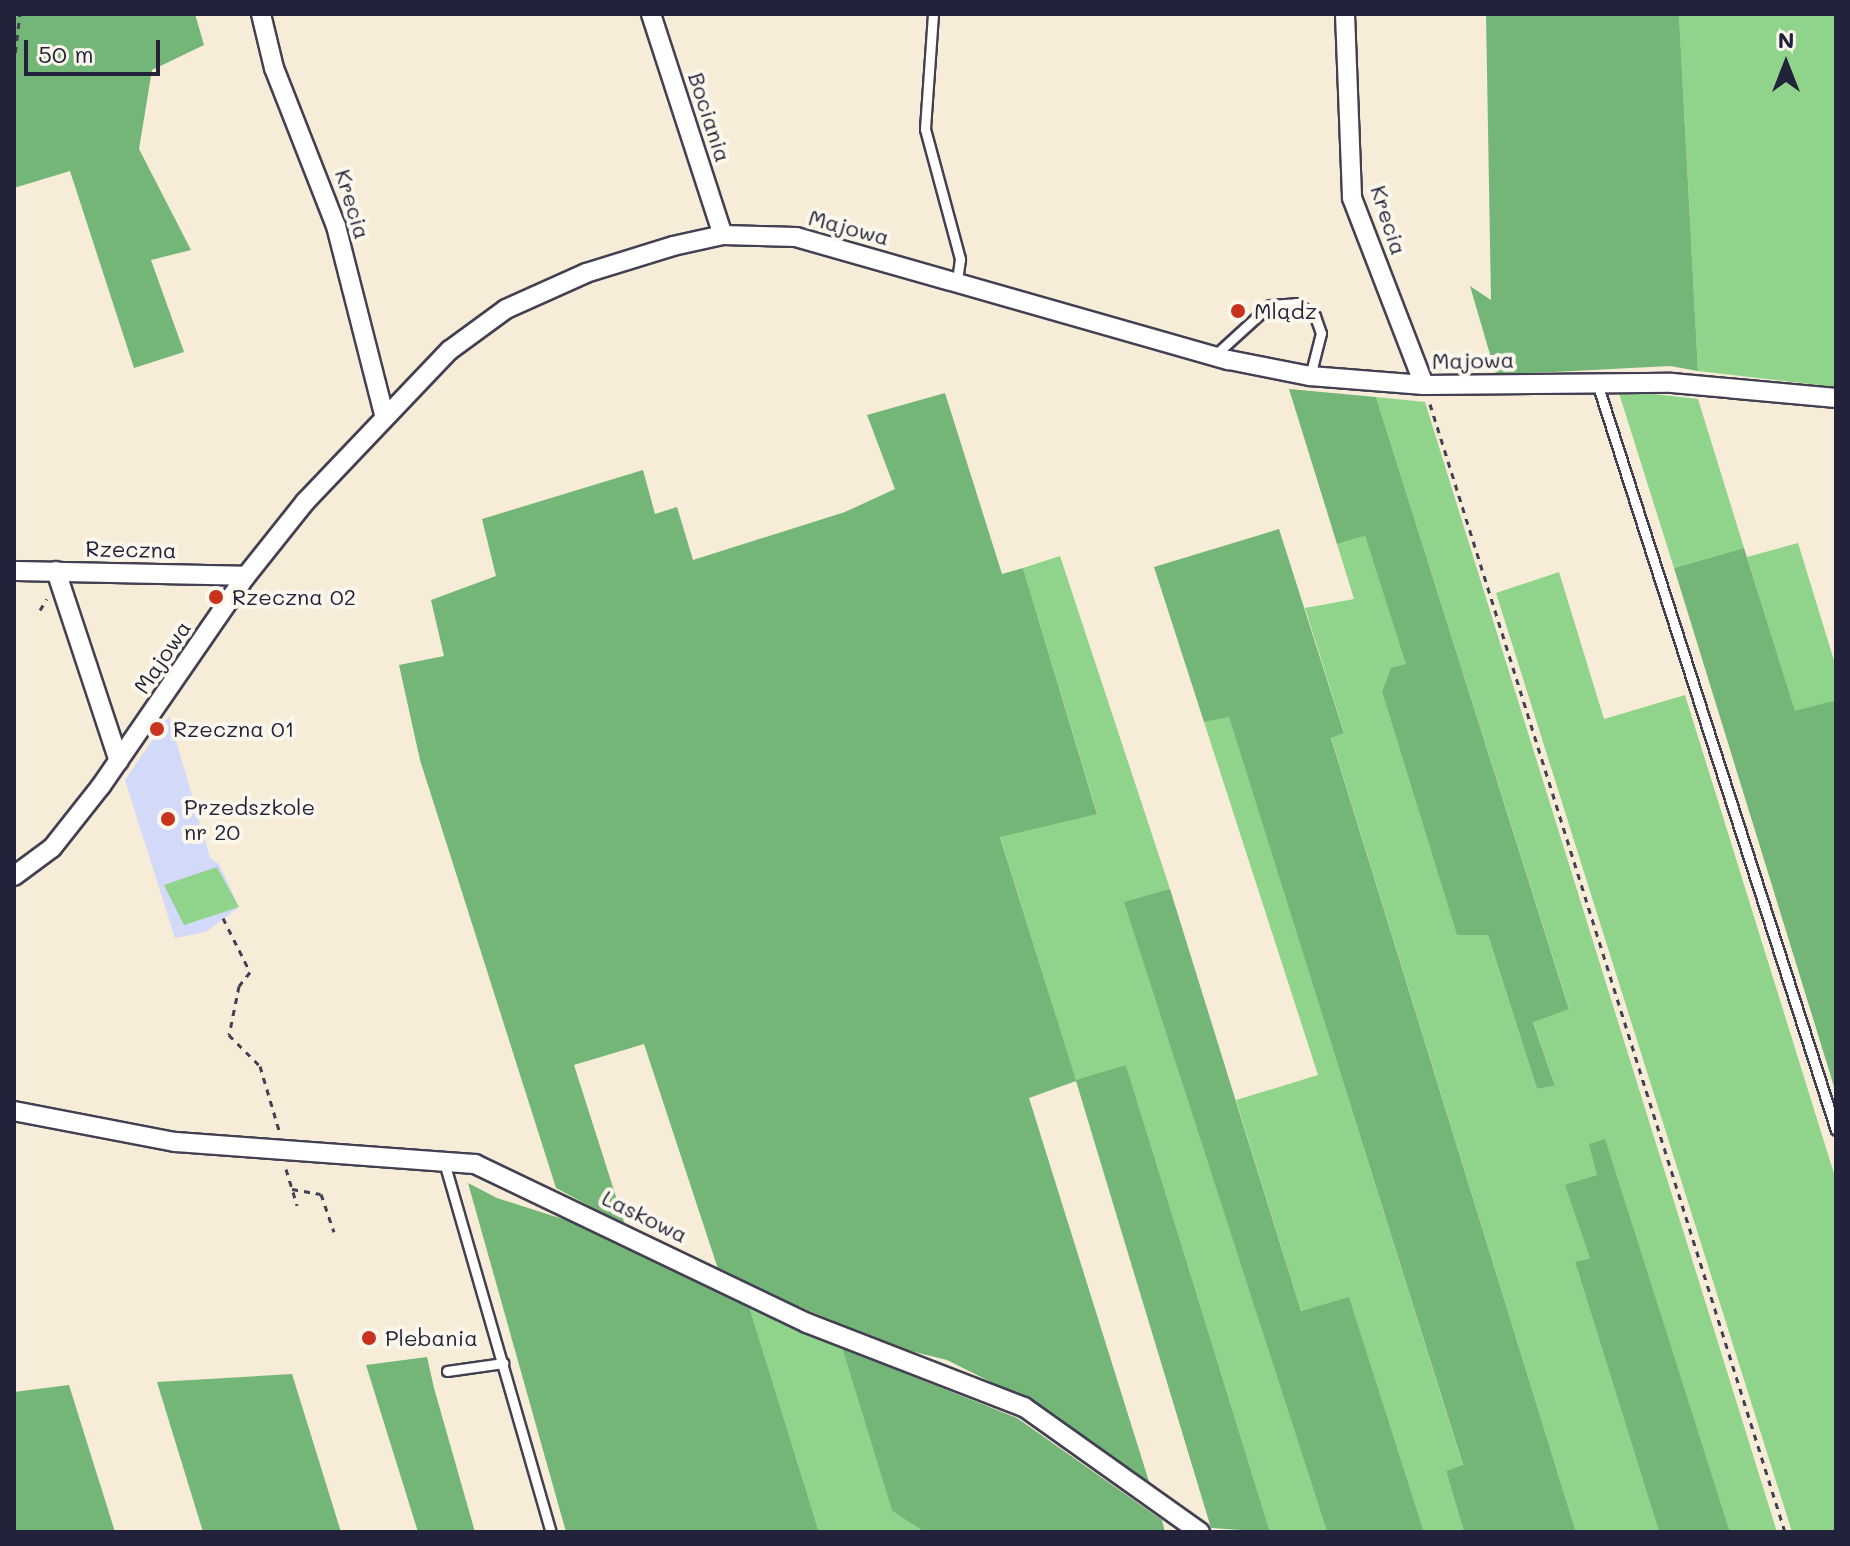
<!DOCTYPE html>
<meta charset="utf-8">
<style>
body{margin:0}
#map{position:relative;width:1850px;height:1546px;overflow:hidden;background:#f6ecd7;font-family:Mali,sans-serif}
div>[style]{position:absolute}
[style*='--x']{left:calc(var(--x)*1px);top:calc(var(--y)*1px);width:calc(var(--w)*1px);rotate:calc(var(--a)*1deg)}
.built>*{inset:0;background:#d3d9f9}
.green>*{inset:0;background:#90d48c}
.forest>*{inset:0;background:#74b678}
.path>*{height:3px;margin-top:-1.5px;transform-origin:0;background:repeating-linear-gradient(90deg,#424052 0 6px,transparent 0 12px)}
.roads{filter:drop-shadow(2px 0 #424052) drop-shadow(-2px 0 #424052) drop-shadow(0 2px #424052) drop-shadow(0 -2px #424052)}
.lane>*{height:9px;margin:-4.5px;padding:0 4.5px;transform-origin:4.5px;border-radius:4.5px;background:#fff}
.street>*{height:18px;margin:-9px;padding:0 9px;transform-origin:9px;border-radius:9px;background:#fff}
.dots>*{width:22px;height:22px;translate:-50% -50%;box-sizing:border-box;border:4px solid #fbf7ec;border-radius:50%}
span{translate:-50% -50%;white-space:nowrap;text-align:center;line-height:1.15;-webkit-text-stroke:8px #fbf7ec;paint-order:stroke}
.street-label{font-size:22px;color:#22223b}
.poi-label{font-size:22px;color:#22223b}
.left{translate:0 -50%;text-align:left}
.frame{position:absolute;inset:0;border:16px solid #22223b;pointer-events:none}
.north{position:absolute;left:1746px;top:24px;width:80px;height:80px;-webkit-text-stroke:6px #fbf7ec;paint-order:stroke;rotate:0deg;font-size:22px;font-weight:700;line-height:32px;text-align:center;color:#22223b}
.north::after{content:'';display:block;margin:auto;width:28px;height:36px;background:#22223b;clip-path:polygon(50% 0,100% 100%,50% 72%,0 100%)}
.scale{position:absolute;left:24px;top:40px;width:136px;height:36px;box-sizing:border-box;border:4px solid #22223b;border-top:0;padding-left:10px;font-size:24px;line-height:28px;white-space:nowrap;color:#22223b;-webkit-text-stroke:6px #fbf7ec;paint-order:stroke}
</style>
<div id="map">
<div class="built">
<i style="clip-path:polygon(169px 716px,210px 858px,219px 864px,239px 907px,206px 932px,175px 938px,125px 780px)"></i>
</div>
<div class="green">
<i style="clip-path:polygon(1679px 14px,1836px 14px,1836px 387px,1698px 371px)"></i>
<i style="clip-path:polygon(1618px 390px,1698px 399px,1744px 548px,1674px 568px)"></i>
<i style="clip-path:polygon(1376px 397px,1425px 402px,1777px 1532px,1730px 1532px,1604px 1139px,1590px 1258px,1575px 1262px,1659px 1532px,1576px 1532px,1331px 737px,1344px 732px,1305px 608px,1354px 599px,1337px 544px,1365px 536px,1407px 664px,1382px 692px,1457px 934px,1488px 935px,1537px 1089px,1555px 1086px,1533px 1021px,1569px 1008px)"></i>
<i style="clip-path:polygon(1798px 543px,1836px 667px,1836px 700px,1795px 712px,1747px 557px)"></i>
<i style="clip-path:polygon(1060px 556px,1170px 889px,1125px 903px,1327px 1532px,1270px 1532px,1126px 1065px,1076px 1081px,1000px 836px,1097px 813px,1023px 568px)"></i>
<i style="clip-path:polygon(1559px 572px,1604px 719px,1685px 695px,1836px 1180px,1836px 1532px,1792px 1532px,1496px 593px)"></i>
<i style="clip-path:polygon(1229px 716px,1463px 1466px,1446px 1471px,1464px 1532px,1424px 1532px,1349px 1298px,1301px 1311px,1236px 1100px,1318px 1075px,1204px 722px)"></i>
<i style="clip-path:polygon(217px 867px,239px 907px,184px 925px,164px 885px)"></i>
<i style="clip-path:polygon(749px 1306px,842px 1348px,892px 1511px,924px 1532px,819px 1532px)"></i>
</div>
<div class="forest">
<i style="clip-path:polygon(14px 14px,195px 14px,204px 45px,152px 70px,139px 149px,191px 250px,151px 260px,184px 352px,134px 368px,70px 171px,14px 188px)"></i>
<i style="clip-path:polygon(1486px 14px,1679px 14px,1698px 371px,1670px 366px,1496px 375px,1470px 286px,1491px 300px)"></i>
<i style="clip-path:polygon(1289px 389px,1376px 397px,1569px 1009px,1533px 1022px,1555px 1086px,1537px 1089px,1488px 935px,1457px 935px,1382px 692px,1391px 668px,1406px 664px,1365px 536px,1337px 544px)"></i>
<i style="clip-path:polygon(945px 393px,1002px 574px,1023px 568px,1097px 814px,1000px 837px,1076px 1080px,1126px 1065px,1270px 1532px,1211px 1528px,1076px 1081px,1029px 1098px,1151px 1488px,1015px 1394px,947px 1360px,890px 1346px,719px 1272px,644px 1044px,574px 1065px,625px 1225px,556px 1188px,420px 760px,399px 665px,444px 656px,431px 600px,496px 576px,482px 519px,643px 470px,655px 514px,677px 507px,693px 560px,845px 512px,895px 489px,867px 415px)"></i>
<i style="clip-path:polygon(1279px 529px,1344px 733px,1331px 738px,1576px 1532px,1464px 1532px,1446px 1471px,1463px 1465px,1229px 717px,1204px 722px,1154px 567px)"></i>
<i style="clip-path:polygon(1744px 548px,1795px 711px,1836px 700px,1836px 1093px,1674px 568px)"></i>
<i style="clip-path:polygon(1170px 889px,1301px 1311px,1349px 1297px,1424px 1532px,1327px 1532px,1124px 902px)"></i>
<i style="clip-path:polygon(1605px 1139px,1730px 1532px,1659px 1532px,1575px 1262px,1590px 1258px,1565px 1185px,1597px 1175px,1589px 1144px)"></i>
<i style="clip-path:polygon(468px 1183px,497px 1198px,597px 1230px,749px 1306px,819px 1532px,566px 1532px)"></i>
<i style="clip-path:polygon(842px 1348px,1017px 1418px,1162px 1520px,1165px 1532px,924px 1532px,892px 1511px)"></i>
<i style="clip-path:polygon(427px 1357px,434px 1388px,475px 1532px,418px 1532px,366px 1365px)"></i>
<i style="clip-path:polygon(292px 1374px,341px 1532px,203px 1532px,157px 1382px)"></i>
<i style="clip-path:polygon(69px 1385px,115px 1532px,14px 1532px,14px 1392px)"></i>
</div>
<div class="path">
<i style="--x:14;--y:64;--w:50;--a:-83.2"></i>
<i style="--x:1430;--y:404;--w:1183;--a:72.53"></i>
<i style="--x:40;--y:610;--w:13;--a:-58"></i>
<i style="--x:223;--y:918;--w:60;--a:63.4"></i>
<i style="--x:250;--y:972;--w:18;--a:128"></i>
<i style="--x:239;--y:986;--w:50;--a:101.5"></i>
<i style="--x:229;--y:1035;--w:44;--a:45"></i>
<i style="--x:260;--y:1066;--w:67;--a:73.5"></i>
<i style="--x:286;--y:1169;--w:38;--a:73"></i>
<i style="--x:292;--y:1189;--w:29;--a:10"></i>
<i style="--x:321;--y:1194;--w:40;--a:71.1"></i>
</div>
<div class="roads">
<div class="lane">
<i style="--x:933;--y:14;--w:115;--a:94"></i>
<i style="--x:925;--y:129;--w:135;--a:74.9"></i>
<i style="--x:960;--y:259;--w:22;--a:98"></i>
<i style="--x:1215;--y:355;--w:74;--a:-42.3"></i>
<i style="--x:1270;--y:305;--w:26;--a:-4"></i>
<i style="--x:1296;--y:303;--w:23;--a:34"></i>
<i style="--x:1315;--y:316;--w:18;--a:71"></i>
<i style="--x:1321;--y:333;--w:44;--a:104.3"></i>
<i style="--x:1597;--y:383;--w:784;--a:72.26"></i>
<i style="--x:444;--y:1162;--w:385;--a:73.9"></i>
<i style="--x:447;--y:1371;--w:57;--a:-8.1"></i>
</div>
<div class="street">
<i style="--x:261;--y:14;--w:56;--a:76.5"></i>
<i style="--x:274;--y:68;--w:170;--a:68.6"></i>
<i style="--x:336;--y:226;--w:194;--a:75.7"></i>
<i style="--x:651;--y:14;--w:232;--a:72"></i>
<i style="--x:1345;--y:14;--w:184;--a:87.8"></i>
<i style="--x:1352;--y:198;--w:200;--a:68.9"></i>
<i style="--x:14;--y:571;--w:232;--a:1.2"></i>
<i style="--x:56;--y:571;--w:200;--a:71.7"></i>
<i style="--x:14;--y:876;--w:47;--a:-36.4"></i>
<i style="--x:52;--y:848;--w:79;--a:-51.7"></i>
<i style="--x:101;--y:786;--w:255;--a:-55.4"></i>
<i style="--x:246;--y:576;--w:95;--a:-51.4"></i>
<i style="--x:305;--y:502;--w:210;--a:-46.4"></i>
<i style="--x:450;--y:350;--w:69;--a:-36.2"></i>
<i style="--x:506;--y:309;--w:88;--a:-24.2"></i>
<i style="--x:586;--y:273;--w:91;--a:-17.2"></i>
<i style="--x:673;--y:246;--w:51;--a:-12.4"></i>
<i style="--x:723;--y:235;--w:73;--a:1.6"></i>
<i style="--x:796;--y:237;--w:450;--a:15.9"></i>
<i style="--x:1229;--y:360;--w:83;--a:11.2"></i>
<i style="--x:1310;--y:376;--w:114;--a:4.5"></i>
<i style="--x:1424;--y:385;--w:248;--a:-0.5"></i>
<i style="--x:1672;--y:383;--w:165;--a:5.2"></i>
<i style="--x:14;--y:1111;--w:164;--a:10.9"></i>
<i style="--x:175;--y:1142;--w:301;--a:4.2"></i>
<i style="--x:475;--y:1164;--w:368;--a:25.6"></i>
<i style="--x:807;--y:1323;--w:233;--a:21.2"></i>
<i style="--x:1024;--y:1407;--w:216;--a:35.4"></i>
</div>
</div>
<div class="dots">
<i style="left:1238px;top:311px;background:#c8321e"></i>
<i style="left:216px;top:597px;background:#c8321e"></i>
<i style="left:157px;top:729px;background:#c8321e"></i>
<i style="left:168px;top:819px;background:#c8321e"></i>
<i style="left:369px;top:1338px;background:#c8321e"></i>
</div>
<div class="street-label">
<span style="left:710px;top:117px;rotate:72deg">Bociania</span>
<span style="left:353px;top:204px;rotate:73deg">Krecia</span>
<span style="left:1389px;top:220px;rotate:72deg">Krecia</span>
<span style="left:849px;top:227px;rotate:15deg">Majowa</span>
<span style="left:1473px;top:360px;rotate:-1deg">Majowa</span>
<span style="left:131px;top:549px;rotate:1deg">Rzeczna</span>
<span style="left:162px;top:657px;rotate:-56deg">Majowa</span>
<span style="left:645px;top:1216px;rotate:26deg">Laskowa</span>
</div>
<div class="poi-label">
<span class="left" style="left:1254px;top:311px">Mlądz</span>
<span class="left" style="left:232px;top:597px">Rzeczna 02</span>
<span class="left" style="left:173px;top:729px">Rzeczna 01</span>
<span class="left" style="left:184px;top:819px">Przedszkole<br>nr 20</span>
<span class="left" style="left:385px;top:1338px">Plebania</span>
</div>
<div class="frame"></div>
<div class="north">N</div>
<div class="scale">50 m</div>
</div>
